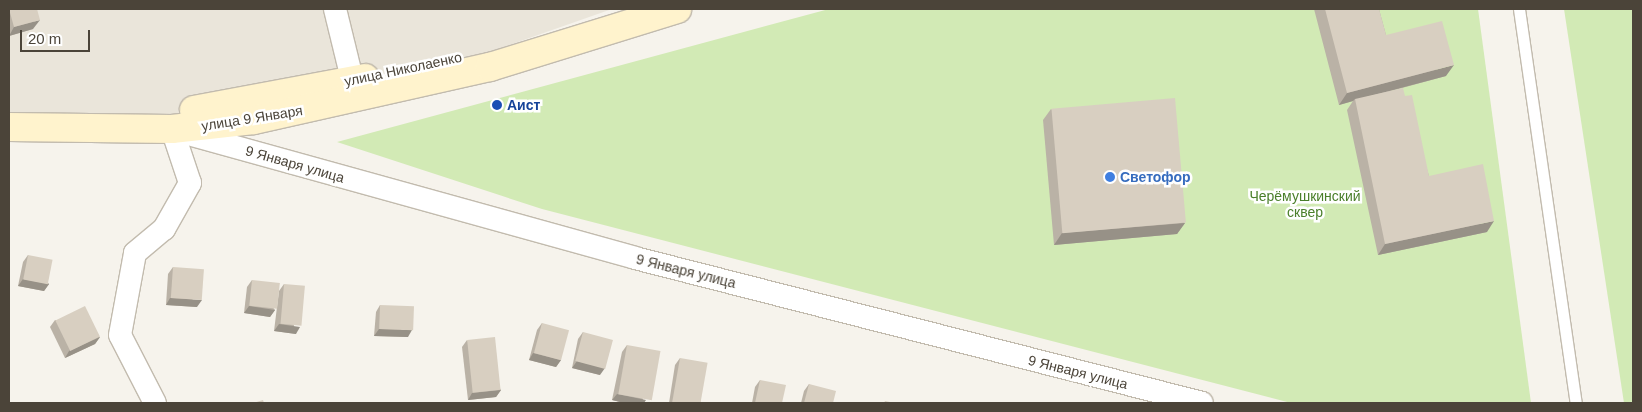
<!DOCTYPE html>
<meta charset="utf-8">
<style>
body{margin:0}
#map{position:relative;width:1642px;height:412px;overflow:hidden;background:#f6f3ec;font-family:Helvetica,sans-serif}
div>[style]{position:absolute}
[style*='--x']{left:calc(var(--x)*1px);top:calc(var(--y)*1px);width:calc(var(--w)*1px);rotate:calc(var(--a)*1deg)}
.residential>*{inset:0;background:#eae5da}
.green>*{inset:0;background:#d2eab5}
.roads{filter:drop-shadow(1px 0 #c2bbae) drop-shadow(-1px 0 #c2bbae) drop-shadow(0 1px #c2bbae) drop-shadow(0 -1px #c2bbae)}
.service>*{height:11px;margin:-5.5px;padding:0 5.5px;transform-origin:5.5px;border-radius:5.5px;background:#fff}
.minor>*{height:22px;margin:-11px;padding:0 11px;transform-origin:11px;border-radius:11px;background:#fff}
.secondary>*{height:28px;margin:-14px;padding:0 14px;transform-origin:14px;border-radius:14px;background:#fff3cd}
.wall>*{inset:0;background:#bab2a6}
.shaded-wall>*{inset:0;background:#979187}
.building>*{inset:0;background:#d8cfc1;transform-origin:0 0}
.dots>*{width:14px;height:14px;translate:-50% -50%;box-sizing:border-box;border:2px solid #fff;border-radius:50%}
span{translate:-50% -50%;white-space:nowrap;text-align:center;line-height:1.15;-webkit-text-stroke:5px #fff;paint-order:stroke}
.street-label{font-size:14px;color:#4b4439}
.transit-label{font-size:14px;color:#164399;font-weight:700}
.left{translate:0 -50%;text-align:left}
.shop-label{font-size:14px;color:#366cbe;font-weight:700}
.park-label{font-size:14px;color:#4a7f2a}
.frame{position:absolute;inset:0;border:10px solid #4b4439;pointer-events:none}
.scale{position:absolute;left:20px;top:30px;width:70px;height:22px;box-sizing:border-box;border:2px solid #4b4439;border-top:0;padding-left:6px;font-size:15px;line-height:18px;white-space:nowrap;color:#4b4439;-webkit-text-stroke:4px #fff;paint-order:stroke}
</style>
<div id="map">
<div class="residential">
<i style="clip-path:polygon(9px 9px,612px 9px,356px 99px,254px 120px,9px 127px)"></i>
</div>
<div class="green">
<i style="clip-path:polygon(829px 9px,1478px 9px,1531px 403px,1291px 403px,542px 209px,337px 142px)"></i>
<i style="clip-path:polygon(1564px 9px,1633px 9px,1633px 403px,1624px 403px)"></i>
</div>
<div class="roads">
<div class="service">
<i style="--x:1519;--y:9;--w:398;--a:81.8"></i>
</div>
<div class="minor">
<i style="--x:335;--y:9;--w:89;--a:76.3"></i>
<i style="--x:178;--y:131;--w:474;--a:15.5"></i>
<i style="--x:635;--y:258;--w:585;--a:14.34"></i>
<i style="--x:155;--y:403;--w:76;--a:-117.2"></i>
<i style="--x:120;--y:335;--w:83;--a:-79.6"></i>
<i style="--x:135;--y:253;--w:38;--a:-40"></i>
<i style="--x:164;--y:229;--w:53;--a:-60.5"></i>
<i style="--x:190;--y:183;--w:57;--a:-108.4"></i>
</div>
<div class="secondary">
<i style="--x:194;--y:110;--w:174;--a:-10.6"></i>
<i style="--x:9;--y:127;--w:163;--a:0.7"></i>
<i style="--x:172;--y:129;--w:82;--a:-6.3"></i>
<i style="--x:254;--y:120;--w:242;--a:-12.7"></i>
<i style="--x:490;--y:67;--w:196;--a:-17.2"></i>
</div>
</div>
<div class="wall">
<i style="clip-path:polygon(9px 9px,37px 9px,33px 29px,9px 36px)"></i>
<i style="clip-path:polygon(1314px 9px,1379px 9px,1386px 35px,1446px 76px,1391px 91px,1405px 96px,1429px 176px,1487px 232px,1378px 255px,1347px 110px,1353px 101px,1339px 105px)"></i>
<i style="clip-path:polygon(1051px 109px,1185px 223px,1177px 234px,1054px 245px,1043px 120px)"></i>
<i style="clip-path:polygon(28px 255px,49px 284px,44px 291px,18px 286px,23px 262px)"></i>
<i style="clip-path:polygon(173px 267px,197px 307px,166px 305px,168px 274px)"></i>
<i style="clip-path:polygon(252px 280px,275px 310px,270px 317px,244px 313px,247px 287px)"></i>
<i style="clip-path:polygon(284px 284px,296px 334px,274px 331px,279px 291px)"></i>
<i style="clip-path:polygon(380px 305px,408px 337px,374px 336px,376px 312px)"></i>
<i style="clip-path:polygon(55px 320px,100px 337px,95px 344px,65px 358px,50px 327px)"></i>
<i style="clip-path:polygon(542px 323px,561px 360px,556px 367px,529px 360px,537px 330px)"></i>
<i style="clip-path:polygon(583px 332px,600px 375px,572px 368px,578px 339px)"></i>
<i style="clip-path:polygon(467px 340px,501px 390px,496px 397px,468px 400px,462px 347px)"></i>
<i style="clip-path:polygon(627px 345px,644px 403px,624px 403px,612px 400px,622px 352px)"></i>
<i style="clip-path:polygon(680px 358px,701px 403px,669px 403px,675px 365px)"></i>
<i style="clip-path:polygon(760px 380px,782px 403px,752px 403px,755px 387px)"></i>
<i style="clip-path:polygon(809px 384px,833px 403px,801px 403px,804px 391px)"></i>
</div>
<div class="shaded-wall">
<i style="clip-path:polygon(40px 20px,33px 29px,9px 36px,14px 27px)"></i>
<i style="clip-path:polygon(1454px 65px,1446px 76px,1355px 100px,1355px 99px,1353px 101px,1339px 105px,1347px 93px)"></i>
<i style="clip-path:polygon(1494px 221px,1487px 232px,1378px 255px,1385px 244px)"></i>
<i style="clip-path:polygon(1185px 223px,1177px 234px,1054px 245px,1062px 233px)"></i>
<i style="clip-path:polygon(23px 279px,49px 284px,44px 291px,18px 286px)"></i>
<i style="clip-path:polygon(170px 298px,202px 300px,197px 307px,166px 305px)"></i>
<i style="clip-path:polygon(249px 306px,275px 310px,270px 317px,244px 313px)"></i>
<i style="clip-path:polygon(279px 324px,300px 327px,296px 334px,274px 331px)"></i>
<i style="clip-path:polygon(379px 329px,412px 330px,408px 337px,374px 336px)"></i>
<i style="clip-path:polygon(100px 337px,95px 344px,65px 358px,69px 351px)"></i>
<i style="clip-path:polygon(533px 353px,561px 360px,556px 367px,529px 360px)"></i>
<i style="clip-path:polygon(577px 361px,605px 368px,600px 375px,572px 368px)"></i>
<i style="clip-path:polygon(501px 390px,496px 397px,468px 400px,472px 393px)"></i>
<i style="clip-path:polygon(617px 394px,646px 400px,644px 403px,624px 403px,612px 400px)"></i>
</div>
<div class="building">
<i style="clip-path:polygon(9px 9px,37px 9px,40px 20px,14px 27px)"></i>
<i style="clip-path:polygon(1325px 9px,1379px 9px,1386px 35px,1442px 21px,1454px 65px,1347px 93px)"></i>
<i style="clip-path:polygon(1403px 88px,1405px 96px,1412px 95px,1429px 176px,1483px 164px,1494px 221px,1385px 244px,1355px 99px)"></i>
<i style="left:1175px;top:98px;width:125px;height:124px;rotate:85deg"></i>
<i style="left:28px;top:255px;width:25px;height:25px;rotate:11deg"></i>
<i style="left:173px;top:267px;width:31px;height:31px;rotate:4deg"></i>
<i style="left:252px;top:280px;width:28px;height:26px;rotate:6deg"></i>
<i style="left:284px;top:284px;width:21px;height:40px;rotate:5deg"></i>
<i style="left:380px;top:305px;width:34px;height:24px;rotate:2deg"></i>
<i style="left:85px;top:306px;width:34px;height:33px;rotate:64deg"></i>
<i style="left:542px;top:323px;width:28px;height:31px;rotate:15deg"></i>
<i style="left:583px;top:332px;width:31px;height:30px;rotate:15deg"></i>
<i style="left:495px;top:337px;width:53px;height:28px;rotate:84deg"></i>
<i style="left:627px;top:345px;width:34px;height:50px;rotate:10deg"></i>
<i style="left:680px;top:358px;width:28px;height:46px;rotate:10deg"></i>
<i style="clip-path:polygon(760px 380px,786px 385px,782px 403px,755px 403px)"></i>
<i style="clip-path:polygon(809px 384px,836px 391px,833px 403px,804px 403px)"></i>
<i style="clip-path:polygon(263px 400px,264px 403px,253px 403px)"></i>
<i style="clip-path:polygon(885px 401px,895px 403px,884px 403px)"></i>
</div>
<div class="dots">
<i style="left:497px;top:105px;background:#1a4fb4"></i>
<i style="left:1110px;top:177px;background:#3f7fe0"></i>
</div>
<div class="street-label">
<span style="left:403px;top:69px;rotate:-12deg">улица Николаенко</span>
<span style="left:252px;top:118px;rotate:-9deg">улица 9 Января</span>
<span style="left:295px;top:164px;rotate:16deg">9 Января улица</span>
<span style="left:686px;top:271px;rotate:14deg">9 Января улица</span>
<span style="left:1078px;top:372px;rotate:14deg">9 Января улица</span>
</div>
<div class="transit-label">
<span class="left" style="left:507px;top:105px">Аист</span>
</div>
<div class="shop-label">
<span class="left" style="left:1120px;top:177px">Светофор</span>
</div>
<div class="park-label">
<span style="left:1305px;top:204px">Черёмушкинский<br>сквер</span>
</div>
<div class="frame"></div>
<div class="scale">20 m</div>
</div>
